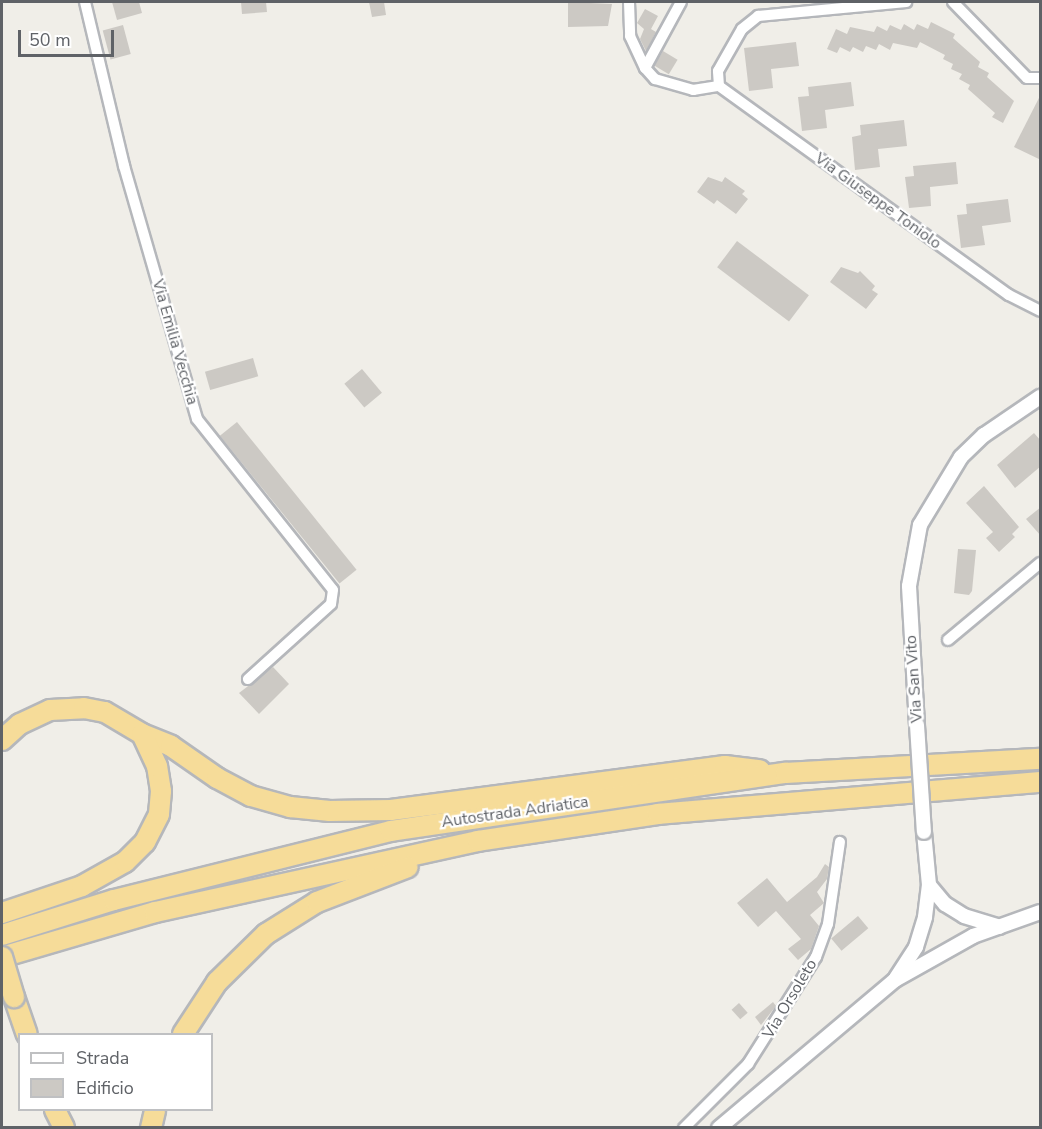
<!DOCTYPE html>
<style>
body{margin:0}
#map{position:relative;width:1042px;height:1129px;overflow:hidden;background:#f0eee8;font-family:"Nunito Sans",sans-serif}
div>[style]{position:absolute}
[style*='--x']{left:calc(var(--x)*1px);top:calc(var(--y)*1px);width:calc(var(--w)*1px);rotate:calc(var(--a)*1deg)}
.building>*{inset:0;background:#ccc9c4;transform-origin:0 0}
.roads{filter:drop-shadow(2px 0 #b5b7bb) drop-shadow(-2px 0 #b5b7bb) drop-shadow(0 2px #b5b7bb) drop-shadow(0 -2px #b5b7bb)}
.minor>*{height:10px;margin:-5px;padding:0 5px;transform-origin:5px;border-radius:5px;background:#fff}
.tertiary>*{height:14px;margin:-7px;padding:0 7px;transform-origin:7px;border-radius:7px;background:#fff}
.motorway>*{height:20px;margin:-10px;padding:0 10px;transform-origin:10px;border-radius:10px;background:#f6dc99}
.bridges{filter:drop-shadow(2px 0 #b5b7bb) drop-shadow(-2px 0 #b5b7bb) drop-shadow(0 2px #b5b7bb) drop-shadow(0 -2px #b5b7bb)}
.tertiary-bridge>*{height:14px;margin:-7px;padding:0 7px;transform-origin:7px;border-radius:7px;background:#fff}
.motorway-bridge>*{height:20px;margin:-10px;padding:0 10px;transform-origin:10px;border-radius:10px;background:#f6dc99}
span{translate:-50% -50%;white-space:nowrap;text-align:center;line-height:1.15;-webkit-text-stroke:4.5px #fff;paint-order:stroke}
.street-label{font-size:16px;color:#5f6267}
.frame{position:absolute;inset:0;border:3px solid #5f6267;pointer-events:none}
.legend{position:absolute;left:18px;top:1033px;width:195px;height:78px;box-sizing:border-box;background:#fff;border:2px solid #bfc0c2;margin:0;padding:8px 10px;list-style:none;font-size:18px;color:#5f6267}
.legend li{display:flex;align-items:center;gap:12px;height:30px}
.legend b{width:30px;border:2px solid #bfc0c2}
.scale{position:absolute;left:18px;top:30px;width:96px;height:27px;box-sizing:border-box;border:3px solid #5f6267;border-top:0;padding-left:8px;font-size:18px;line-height:21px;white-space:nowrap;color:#5f6267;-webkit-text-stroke:4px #fff;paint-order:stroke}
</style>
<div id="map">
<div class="building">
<i style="clip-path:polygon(112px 2px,139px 2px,142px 13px,117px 20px)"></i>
<i style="clip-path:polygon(241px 2px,266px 2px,267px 12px,242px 14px)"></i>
<i style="clip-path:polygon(369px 2px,384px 2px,386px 15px,372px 17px)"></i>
<i style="clip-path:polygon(568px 2px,612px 4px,608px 26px,568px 27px)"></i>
<i style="clip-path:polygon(645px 9px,658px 16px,651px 29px,656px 32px,646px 51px,640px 39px,644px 29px,637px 23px)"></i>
<i style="clip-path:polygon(931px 22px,955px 34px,953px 38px,980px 62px,978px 67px,989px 73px,987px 77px,1014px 101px,1003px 123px,992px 117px,995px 113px,968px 89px,970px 85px,959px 79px,962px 74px,951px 69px,953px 64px,943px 59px,945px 55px,920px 42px,917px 48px,893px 43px,890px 50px,879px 44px,876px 50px,866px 46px,863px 52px,853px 47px,850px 52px,840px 47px,837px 53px,827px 49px,836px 29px,847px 34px,850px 27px,874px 32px,877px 26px,887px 31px,890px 25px,901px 30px,904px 24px,914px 30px,917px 24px,928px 29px)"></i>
<i style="left:123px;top:25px;width:30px;height:21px;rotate:75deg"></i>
<i style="clip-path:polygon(796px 42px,799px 66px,771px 69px,773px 88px,749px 91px,744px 48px)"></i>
<i style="left:663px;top:51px;width:17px;height:17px;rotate:31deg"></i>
<i style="clip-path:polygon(851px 82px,854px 106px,825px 110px,827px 128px,802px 131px,798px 97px,809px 96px,808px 87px)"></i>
<i style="clip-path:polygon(1041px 94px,1041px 160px,1014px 147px)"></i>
<i style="clip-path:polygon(904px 120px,907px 146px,878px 149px,880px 167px,855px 170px,852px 137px,861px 135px,860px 125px)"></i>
<i style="clip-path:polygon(956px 162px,958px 184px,930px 187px,931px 206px,909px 208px,905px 177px,914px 176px,913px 166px)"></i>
<i style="clip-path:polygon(708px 177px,722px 182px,725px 177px,745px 191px,742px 194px,748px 199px,736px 214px,717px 200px,714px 204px,697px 192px)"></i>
<i style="clip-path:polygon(1008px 199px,1011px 222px,982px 226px,985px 245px,961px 248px,957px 215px,967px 214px,966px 204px)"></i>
<i style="left:737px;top:241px;width:90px;height:33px;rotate:37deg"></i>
<i style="clip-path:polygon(841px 267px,858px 273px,860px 271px,875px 286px,872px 290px,878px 294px,866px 309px,830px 282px)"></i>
<i style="left:253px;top:358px;width:19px;height:50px;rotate:74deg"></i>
<i style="left:362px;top:369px;width:31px;height:23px;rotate:50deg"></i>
<i style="left:237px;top:422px;width:190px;height:22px;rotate:51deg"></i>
<i style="clip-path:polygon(1034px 433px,1041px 441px,1041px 466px,1015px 488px,997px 465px)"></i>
<i style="clip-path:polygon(984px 486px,1019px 527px,1012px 534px,1015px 537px,999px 552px,986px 538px,993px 532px,966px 503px)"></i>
<i style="clip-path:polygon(1041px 507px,1041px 536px,1026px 519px)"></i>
<i style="clip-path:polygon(958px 549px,976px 550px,972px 591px,969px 595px,954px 593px)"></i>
<i style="clip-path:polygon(273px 667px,289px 684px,259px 714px,239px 693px)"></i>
<i style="clip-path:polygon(825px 864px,829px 867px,827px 879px,817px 892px,824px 903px,810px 915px,819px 926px,811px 949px,798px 960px,788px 949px,801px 939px,776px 911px,758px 927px,737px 903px,767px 878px,787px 902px,817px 877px)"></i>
<i style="left:858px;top:916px;width:16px;height:35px;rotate:50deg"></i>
<i style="clip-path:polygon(773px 1002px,776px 1006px,761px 1025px,755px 1017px)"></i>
<i style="left:739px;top:1003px;width:13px;height:10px;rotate:48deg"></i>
</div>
<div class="roads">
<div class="minor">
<i style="--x:85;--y:2;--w:169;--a:76.6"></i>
<i style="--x:124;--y:166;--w:263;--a:73.9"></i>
<i style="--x:197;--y:419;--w:218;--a:51.5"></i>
<i style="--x:333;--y:590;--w:14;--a:98"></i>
<i style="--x:331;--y:604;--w:112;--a:137.9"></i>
<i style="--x:629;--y:2;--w:34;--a:88"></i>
<i style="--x:630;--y:36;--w:35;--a:65"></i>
<i style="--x:645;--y:68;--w:75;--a:-61.4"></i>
<i style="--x:953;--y:2;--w:106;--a:45.8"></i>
<i style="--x:1027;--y:78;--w:13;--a:0"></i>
<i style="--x:645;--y:68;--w:15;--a:48"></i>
<i style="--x:655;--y:79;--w:40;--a:16"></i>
<i style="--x:693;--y:90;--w:26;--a:-9"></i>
<i style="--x:719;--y:86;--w:357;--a:35.8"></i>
<i style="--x:1009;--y:295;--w:35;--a:27"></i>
<i style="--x:719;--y:86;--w:15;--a:-94"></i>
<i style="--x:718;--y:71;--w:48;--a:-60.3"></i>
<i style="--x:742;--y:29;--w:21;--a:-39"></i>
<i style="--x:758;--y:16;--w:149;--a:-5.4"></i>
<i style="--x:948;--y:640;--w:120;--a:-39.9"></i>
<i style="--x:684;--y:1128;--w:91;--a:-45"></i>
<i style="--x:748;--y:1064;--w:127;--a:-57.6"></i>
<i style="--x:816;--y:957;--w:35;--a:-70"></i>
<i style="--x:828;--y:924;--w:83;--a:-81.7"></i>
</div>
<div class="tertiary">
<i style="--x:917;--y:725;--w:139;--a:-93.3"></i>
<i style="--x:909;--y:586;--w:62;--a:-79.8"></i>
<i style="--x:920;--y:525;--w:79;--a:-58.9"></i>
<i style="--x:961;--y:457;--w:32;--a:-44"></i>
<i style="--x:984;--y:435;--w:68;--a:-34.2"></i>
<i style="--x:929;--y:885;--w:25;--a:50"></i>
<i style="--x:945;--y:904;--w:22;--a:32"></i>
<i style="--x:964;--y:916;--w:37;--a:17"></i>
<i style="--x:896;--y:978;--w:37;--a:-57"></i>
<i style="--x:916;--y:947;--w:31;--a:-73"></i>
<i style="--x:925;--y:917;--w:32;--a:-83"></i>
<i style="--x:929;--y:885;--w:53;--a:-95.4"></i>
<i style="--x:719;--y:1128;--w:230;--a:-40.1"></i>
<i style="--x:895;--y:980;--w:90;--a:-29.4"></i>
<i style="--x:973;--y:936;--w:71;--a:-19.7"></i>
</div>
<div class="motorway">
<i style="--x:2;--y:740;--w:24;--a:-42"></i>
<i style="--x:20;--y:724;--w:33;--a:-25"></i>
<i style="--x:50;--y:710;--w:34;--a:-3"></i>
<i style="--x:84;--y:708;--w:21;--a:11"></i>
<i style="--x:105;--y:712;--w:43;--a:30.7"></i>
<i style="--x:142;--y:734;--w:31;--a:22"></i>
<i style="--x:171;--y:746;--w:56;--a:34.8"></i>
<i style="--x:217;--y:778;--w:38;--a:28"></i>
<i style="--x:251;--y:796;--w:41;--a:15.8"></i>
<i style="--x:290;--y:807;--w:40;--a:5.7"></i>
<i style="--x:330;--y:811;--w:61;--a:-0.9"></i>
<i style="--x:391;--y:810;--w:337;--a:-7.5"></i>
<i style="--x:725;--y:766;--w:35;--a:7"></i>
<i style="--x:2;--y:913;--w:84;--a:-18.6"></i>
<i style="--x:82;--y:886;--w:49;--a:-29.2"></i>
<i style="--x:125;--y:862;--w:28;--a:-45"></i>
<i style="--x:145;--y:842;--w:31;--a:-63"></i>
<i style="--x:159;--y:814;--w:23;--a:-85"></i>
<i style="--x:161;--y:791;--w:25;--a:-99"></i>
<i style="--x:157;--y:766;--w:35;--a:-115"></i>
<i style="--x:2;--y:935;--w:117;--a:-17.4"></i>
<i style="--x:114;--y:900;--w:285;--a:-14"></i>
<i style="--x:391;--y:831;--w:399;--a:-8.4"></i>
<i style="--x:786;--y:773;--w:254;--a:-3.2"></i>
<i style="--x:2;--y:957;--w:159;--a:-16.4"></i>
<i style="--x:155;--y:912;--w:331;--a:-12.4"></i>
<i style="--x:478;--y:841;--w:182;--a:-8.5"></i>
<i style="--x:658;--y:814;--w:383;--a:-4.8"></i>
<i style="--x:14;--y:997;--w:39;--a:71"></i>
<i style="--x:183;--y:1034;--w:62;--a:-56.8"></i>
<i style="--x:217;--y:982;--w:69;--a:-44.4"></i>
<i style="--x:266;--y:934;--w:60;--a:-32.1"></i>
<i style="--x:317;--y:902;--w:97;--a:-21"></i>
<i style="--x:55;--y:1110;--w:20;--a:63"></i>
<i style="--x:151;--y:1128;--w:18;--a:-77"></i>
</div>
</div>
<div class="bridges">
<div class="tertiary-bridge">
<i style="--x:917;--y:725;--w:107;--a:86.3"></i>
</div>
<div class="motorway-bridge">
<i style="--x:2;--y:957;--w:42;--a:73.3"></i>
</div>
</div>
<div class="street-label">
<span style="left:878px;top:201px;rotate:36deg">Via Giuseppe Toniolo</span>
<span style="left:175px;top:342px;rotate:74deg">Via Emilia Vecchia</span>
<span style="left:914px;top:679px;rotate:-94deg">Via San Vito</span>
<span style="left:515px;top:812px;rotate:-8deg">Autostrada Adriatica</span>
<span style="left:790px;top:999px;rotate:-59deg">Via Orsoleto</span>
</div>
<div class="frame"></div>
<ul class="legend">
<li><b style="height:8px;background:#fff"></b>Strada</li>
<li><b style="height:16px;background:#ccc9c4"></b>Edificio</li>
</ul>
<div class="scale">50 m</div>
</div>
